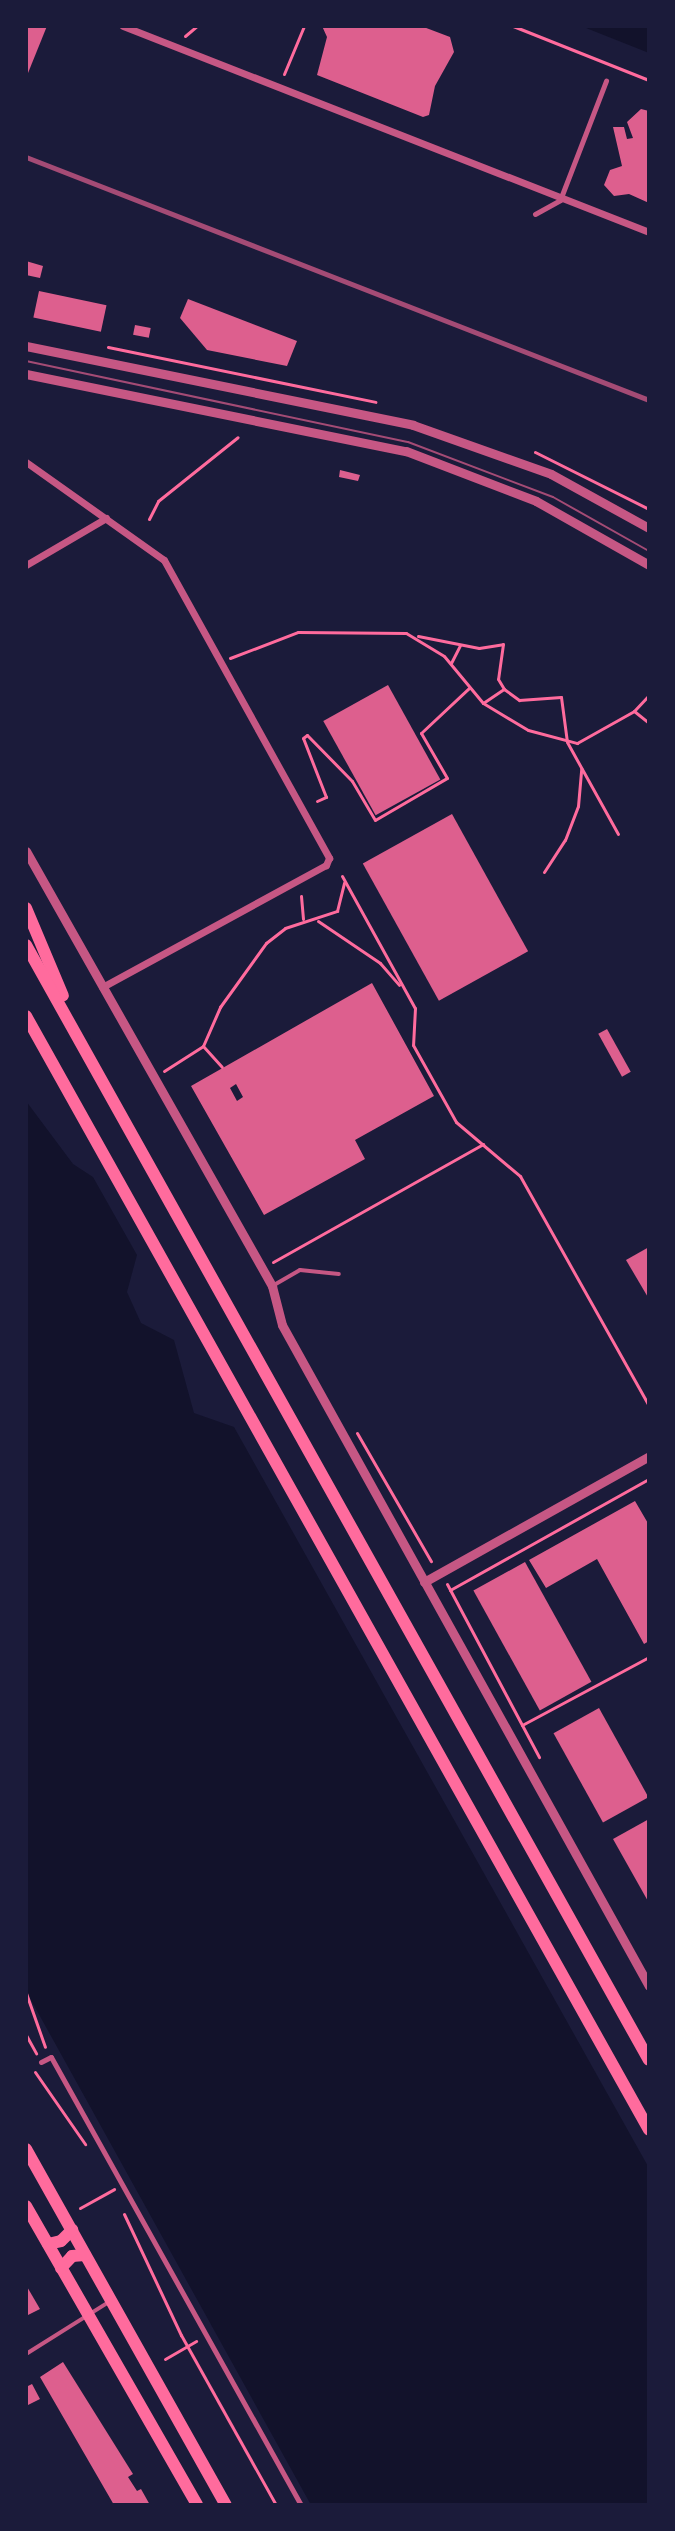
<!DOCTYPE html>
<style>
body{margin:0}
#map{position:relative;width:675px;height:2531px;overflow:hidden;background:#1b1b3a;font-family:"Fira Sans",sans-serif}
div>[style]{position:absolute}
[style*='--x']{left:calc(var(--x)*1px);top:calc(var(--y)*1px);width:calc(var(--w)*1px);rotate:calc(var(--a)*1deg)}
.water>*{inset:0;background:#12122b}
.building>*{inset:0;background:#dd5f8e;transform-origin:0 0}
.path>*{height:3px;margin:-1.5px;padding:0 1.5px;transform-origin:1.5px;border-radius:1.5px;background:#ff6b9d}
.service>*{height:4px;margin:-2px;padding:0 2px;transform-origin:2px;border-radius:2px;background:#c65784}
.pedestrian>*{height:5px;margin:-2.5px;padding:0 2.5px;transform-origin:2.5px;border-radius:2.5px;background:#c65784}
.minor>*{height:7px;margin:-3.5px;padding:0 3.5px;transform-origin:3.5px;border-radius:3.5px;background:#c65784}
.tertiary>*{height:9px;margin:-4.5px;padding:0 4.5px;transform-origin:4.5px;border-radius:4.5px;background:#c65784}
.primary>*{height:12px;margin:-6px;padding:0 6px;transform-origin:6px;border-radius:6px;background:#ff6b9d}
.trunk>*{height:12px;margin:-6px;padding:0 6px;transform-origin:6px;border-radius:6px;background:#ff6b9d}
.tram>*{height:2px;margin:-1px;padding:0 1px;transform-origin:1px;border-radius:1px;background:#a44b75}
.rail>*{height:5px;margin:-2.5px;padding:0 2.5px;transform-origin:2.5px;border-radius:2.5px;background:#a44b75}
span{translate:-50% -50%;white-space:nowrap;text-align:center;line-height:1.15;-webkit-text-stroke:8px #1b1b3a;paint-order:stroke}
.frame{position:absolute;inset:0;border:28px solid #1b1b3a;pointer-events:none}
</style>
<div id="map">
<div class="water">
<i style="clip-path:polygon(581px 26px,649px 26px,649px 53px)"></i>
<i style="clip-path:polygon(26px 1101px,73px 1164px,93px 1177px,137px 1255px,127px 1292px,141px 1323px,174px 1340px,194px 1413px,234px 1427px,649px 2168px,649px 2505px,311px 2505px,26px 1991px)"></i>
</div>
<div class="building">
<i style="clip-path:polygon(26px 26px,47px 26px,26px 78px)"></i>
<i style="clip-path:polygon(322px 26px,421px 26px,450px 37px,454px 52px,435px 86px,429px 115px,423px 117px,317px 75px,327px 37px)"></i>
<i style="clip-path:polygon(641px 109px,649px 111px,649px 203px,629px 194px,614px 196px,604px 185px,610px 170px,622px 166px,613px 127px,624px 127px,627px 139px,633px 138px,627px 122px)"></i>
<i style="clip-path:polygon(26px 261px,43px 266px,40px 278px,26px 275px)"></i>
<i style="left:39px;top:291px;width:69px;height:27px;rotate:12deg"></i>
<i style="clip-path:polygon(188px 299px,297px 341px,287px 366px,207px 350px,180px 318px)"></i>
<i style="left:135px;top:325px;width:16px;height:10px;rotate:11deg"></i>
<i style="clip-path:polygon(340px 470px,360px 475px,358px 481px,339px 477px)"></i>
<i style="left:388px;top:685px;width:108px;height:74px;rotate:61deg"></i>
<i style="left:452px;top:814px;width:157px;height:102px;rotate:61deg"></i>
<i style="clip-path:polygon(evenodd,372px 983px,434px 1096px,355px 1140px,365px 1159px,264px 1215px,191px 1086px,372px 983px,236px 1084px,243px 1097px,237px 1101px,230px 1088px,236px 1084px)"></i>
<i style="left:607px;top:1029px;width:49px;height:10px;rotate:61deg"></i>
<i style="clip-path:polygon(649px 1247px,649px 1299px,626px 1260px)"></i>
<i style="clip-path:polygon(635px 1501px,649px 1525px,649px 1641px,644px 1644px,597px 1559px,546px 1588px,529px 1560px)"></i>
<i style="left:525px;top:1562px;width:137px;height:59px;rotate:61deg"></i>
<i style="left:599px;top:1708px;width:102px;height:52px;rotate:61deg"></i>
<i style="clip-path:polygon(649px 1819px,649px 1903px,613px 1839px)"></i>
<i style="clip-path:polygon(26px 2285px,40px 2309px,26px 2316px)"></i>
<i style="clip-path:polygon(63px 2362px,133px 2474px,128px 2477px,137px 2491px,141px 2489px,150px 2505px,114px 2505px,40px 2377px)"></i>
<i style="clip-path:polygon(32px 2384px,40px 2399px,28px 2405px,26px 2387px)"></i>
</div>
<div class="path">
<i style="--x:513;--y:26;--w:146;--a:21.7"></i>
<i style="--x:185;--y:36;--w:16;--a:-40"></i>
<i style="--x:284;--y:74;--w:52;--a:-67.4"></i>
<i style="--x:108;--y:347;--w:273;--a:11.6"></i>
<i style="--x:535;--y:452;--w:127;--a:26.6"></i>
<i style="--x:149;--y:519;--w:20;--a:-63"></i>
<i style="--x:158;--y:501;--w:102;--a:-38.7"></i>
<i style="--x:418;--y:636;--w:62;--a:11.1"></i>
<i style="--x:479;--y:648;--w:24;--a:-9"></i>
<i style="--x:503;--y:644;--w:35;--a:98"></i>
<i style="--x:498;--y:679;--w:12;--a:59"></i>
<i style="--x:504;--y:689;--w:19;--a:36"></i>
<i style="--x:519;--y:700;--w:42;--a:-4.1"></i>
<i style="--x:561;--y:697;--w:45;--a:82.4"></i>
<i style="--x:567;--y:742;--w:105;--a:61"></i>
<i style="--x:230;--y:658;--w:73;--a:-20.9"></i>
<i style="--x:298;--y:632;--w:108;--a:0.5"></i>
<i style="--x:406;--y:633;--w:44;--a:31.2"></i>
<i style="--x:444;--y:656;--w:61;--a:50.3"></i>
<i style="--x:483;--y:703;--w:52;--a:31"></i>
<i style="--x:528;--y:730;--w:51;--a:14.9"></i>
<i style="--x:577;--y:743;--w:65;--a:-29.3"></i>
<i style="--x:634;--y:711;--w:22;--a:-47"></i>
<i style="--x:451;--y:663;--w:20;--a:-63"></i>
<i style="--x:483;--y:703;--w:25;--a:-34"></i>
<i style="--x:634;--y:711;--w:19;--a:39"></i>
<i style="--x:317;--y:801;--w:10;--a:-24"></i>
<i style="--x:326;--y:797;--w:63;--a:-111.3"></i>
<i style="--x:303;--y:738;--w:5;--a:-37"></i>
<i style="--x:307;--y:735;--w:64;--a:45.6"></i>
<i style="--x:352;--y:781;--w:45;--a:59.5"></i>
<i style="--x:375;--y:820;--w:83;--a:-30.3"></i>
<i style="--x:447;--y:778;--w:52;--a:-120"></i>
<i style="--x:421;--y:733;--w:66;--a:-43.2"></i>
<i style="--x:544;--y:872;--w:38;--a:-57"></i>
<i style="--x:565;--y:840;--w:36;--a:-69"></i>
<i style="--x:578;--y:806;--w:38;--a:-85"></i>
<i style="--x:342;--y:876;--w:151;--a:61.1"></i>
<i style="--x:415;--y:1008;--w:37;--a:93"></i>
<i style="--x:413;--y:1045;--w:88;--a:60.8"></i>
<i style="--x:456;--y:1122;--w:84;--a:40.2"></i>
<i style="--x:520;--y:1176;--w:264;--a:60.7"></i>
<i style="--x:301;--y:896;--w:23;--a:85"></i>
<i style="--x:318;--y:921;--w:75;--a:34.1"></i>
<i style="--x:380;--y:963;--w:29;--a:49"></i>
<i style="--x:203;--y:1046;--w:28;--a:48"></i>
<i style="--x:164;--y:1071;--w:46;--a:-32.7"></i>
<i style="--x:203;--y:1046;--w:43;--a:-66.4"></i>
<i style="--x:220;--y:1007;--w:79;--a:-54.3"></i>
<i style="--x:266;--y:943;--w:24;--a:-38"></i>
<i style="--x:285;--y:928;--w:55;--a:-18.1"></i>
<i style="--x:337;--y:911;--w:29;--a:-76"></i>
<i style="--x:273;--y:1262;--w:241;--a:-29.3"></i>
<i style="--x:357;--y:1433;--w:148;--a:60"></i>
<i style="--x:447;--y:1584;--w:196;--a:62"></i>
<i style="--x:450;--y:1590;--w:228;--a:-29.2"></i>
<i style="--x:522;--y:1725;--w:144;--a:-28.2"></i>
<i style="--x:26;--y:1993;--w:57;--a:70.6"></i>
<i style="--x:26;--y:2035;--w:21;--a:61"></i>
<i style="--x:35;--y:2072;--w:88;--a:55.2"></i>
<i style="--x:80;--y:2208;--w:39;--a:-29"></i>
<i style="--x:124;--y:2214;--w:134;--a:64.8"></i>
<i style="--x:181;--y:2335;--w:195;--a:60.8"></i>
<i style="--x:165;--y:2359;--w:36;--a:-30"></i>
</div>
<div class="service">
<i style="--x:274;--y:1285;--w:30;--a:-30"></i>
<i style="--x:300;--y:1270;--w:39;--a:6"></i>
<i style="--x:26;--y:2354;--w:98;--a:-32.1"></i>
</div>
<div class="pedestrian">
<i style="--x:535;--y:214;--w:29;--a:-29"></i>
<i style="--x:560;--y:200;--w:128;--a:-68.9"></i>
<i style="--x:41;--y:2062;--w:11;--a:-27"></i>
<i style="--x:51;--y:2057;--w:513;--a:60.84"></i>
</div>
<div class="minor">
<i style="--x:123;--y:26;--w:565;--a:21.39"></i>
<i style="--x:26;--y:462;--w:169;--a:35.4"></i>
<i style="--x:164;--y:560;--w:341;--a:61"></i>
<i style="--x:329;--y:858;--w:8;--a:113"></i>
<i style="--x:326;--y:865;--w:255;--a:151.4"></i>
<i style="--x:26;--y:565;--w:93;--a:-30.4"></i>
</div>
<div class="tertiary">
<i style="--x:26;--y:346;--w:395;--a:11.5"></i>
<i style="--x:413;--y:425;--w:146;--a:19.5"></i>
<i style="--x:551;--y:474;--w:112;--a:28.9"></i>
<i style="--x:26;--y:374;--w:388;--a:11.5"></i>
<i style="--x:406;--y:451;--w:139;--a:21"></i>
<i style="--x:536;--y:501;--w:130;--a:29.5"></i>
<i style="--x:26;--y:851;--w:500;--a:60.5"></i>
<i style="--x:272;--y:1286;--w:40;--a:75.6"></i>
<i style="--x:282;--y:1325;--w:756;--a:60.96"></i>
<i style="--x:424;--y:1582;--w:258;--a:-29.2"></i>
</div>
<div class="primary">
<i style="--x:26;--y:2149;--w:408;--a:60.7"></i>
<i style="--x:26;--y:2206;--w:344;--a:60.2"></i>
<i style="--x:48;--y:2244;--w:13;--a:-13"></i>
<i style="--x:61;--y:2241;--w:16;--a:-45"></i>
<i style="--x:61;--y:2268;--w:16;--a:-47"></i>
<i style="--x:72;--y:2256;--w:13;--a:-4"></i>
</div>
<div class="trunk">
<i style="--x:26;--y:908;--w:95;--a:67.2"></i>
<i style="--x:26;--y:945;--w:1277;--a:60.81"></i>
<i style="--x:26;--y:1016;--w:1276;--a:60.78"></i>
</div>
<div class="tram">
<i style="--x:26;--y:361;--w:390;--a:12"></i>
<i style="--x:408;--y:442;--w:155;--a:20.8"></i>
<i style="--x:553;--y:497;--w:110;--a:29.4"></i>
</div>
<div class="rail">
<i style="--x:26;--y:157;--w:669;--a:21.31"></i>
</div>
<div class="frame"></div>
</div>
